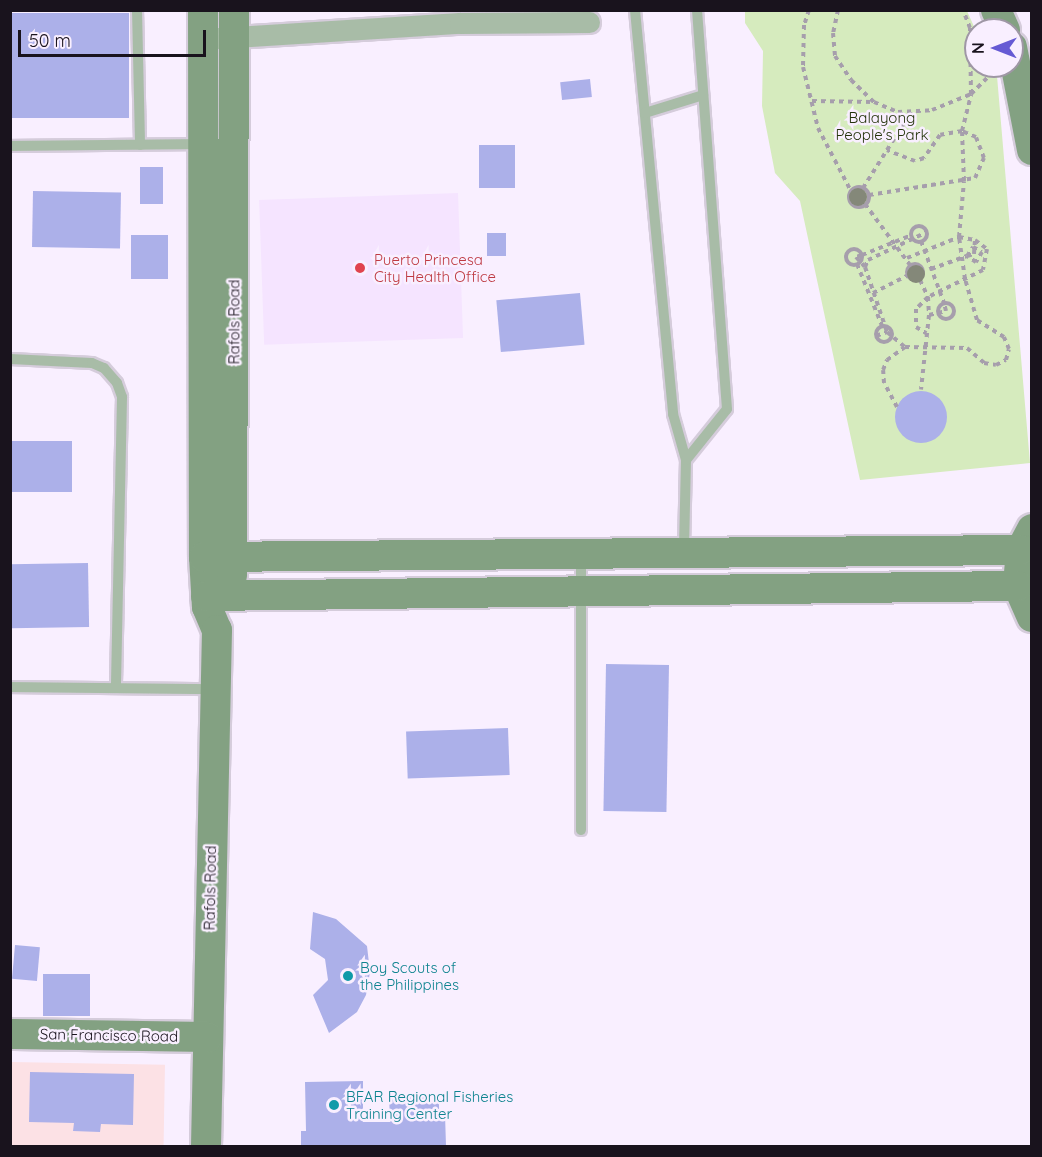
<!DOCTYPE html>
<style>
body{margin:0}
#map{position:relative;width:1042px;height:1157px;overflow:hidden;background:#f9efff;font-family:Quicksand,sans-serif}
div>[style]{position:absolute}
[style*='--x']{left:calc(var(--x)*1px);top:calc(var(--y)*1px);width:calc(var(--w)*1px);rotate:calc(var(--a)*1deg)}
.built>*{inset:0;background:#f5e4ff;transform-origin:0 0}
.education>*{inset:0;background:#fce1e5;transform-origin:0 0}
.green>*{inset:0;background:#d6ebbe}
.building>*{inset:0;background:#acb0e9;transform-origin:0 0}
.round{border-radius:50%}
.path>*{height:4px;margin-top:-2px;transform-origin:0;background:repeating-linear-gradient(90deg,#a69eac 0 4.5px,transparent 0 9px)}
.path>.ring{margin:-2px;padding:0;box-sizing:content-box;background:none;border:4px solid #a69eac;border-radius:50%}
.roads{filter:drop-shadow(2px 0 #d5ccdb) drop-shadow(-2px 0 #d5ccdb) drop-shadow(0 2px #d5ccdb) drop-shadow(0 -2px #d5ccdb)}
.lane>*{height:10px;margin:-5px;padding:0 5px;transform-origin:5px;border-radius:5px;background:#a8bca7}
.street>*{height:21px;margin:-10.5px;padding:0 10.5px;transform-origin:10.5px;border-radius:10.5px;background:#a8bca7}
.secondary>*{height:30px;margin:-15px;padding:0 15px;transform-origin:15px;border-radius:15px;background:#83a182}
.path-bridge>*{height:4px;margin-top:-2px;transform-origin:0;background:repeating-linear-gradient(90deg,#a69eac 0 4.5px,transparent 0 9px)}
.path-bridge>.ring{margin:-2px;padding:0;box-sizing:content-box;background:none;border:4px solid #a69eac;border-radius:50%}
.trees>*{width:18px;height:18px;margin:-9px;border-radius:50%;background:#848879}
.dots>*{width:16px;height:16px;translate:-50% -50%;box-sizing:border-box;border:3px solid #f9efff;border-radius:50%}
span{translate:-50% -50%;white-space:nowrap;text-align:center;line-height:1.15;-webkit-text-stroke:5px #f9efff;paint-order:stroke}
.park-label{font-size:15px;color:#24340b}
.health-label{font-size:15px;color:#be3a42}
.left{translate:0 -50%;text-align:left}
.street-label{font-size:15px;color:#19131d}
.culture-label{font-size:15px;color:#0d838f}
.frame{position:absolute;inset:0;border:12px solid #19131d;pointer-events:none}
.north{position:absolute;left:964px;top:18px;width:60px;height:60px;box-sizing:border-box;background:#f9efff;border:2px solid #9f97a5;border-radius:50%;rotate:270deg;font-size:16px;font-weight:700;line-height:24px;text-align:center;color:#19131d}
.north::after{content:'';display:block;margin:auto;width:21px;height:27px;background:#665ad4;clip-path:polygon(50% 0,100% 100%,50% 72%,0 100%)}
.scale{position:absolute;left:18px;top:30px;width:188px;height:27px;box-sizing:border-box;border:3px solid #19131d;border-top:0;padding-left:8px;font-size:18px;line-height:21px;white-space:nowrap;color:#19131d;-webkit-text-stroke:4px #f9efff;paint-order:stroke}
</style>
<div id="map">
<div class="built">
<i style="left:458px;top:193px;width:145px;height:199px;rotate:88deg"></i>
</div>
<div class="education">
<i style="left:11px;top:1062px;width:154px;height:84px;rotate:1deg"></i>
</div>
<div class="green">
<i style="clip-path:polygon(745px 11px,967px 11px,976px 31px,976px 66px,992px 66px,997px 76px,1030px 463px,860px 480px,800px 201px,775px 173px,762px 106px,763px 51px,745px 23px)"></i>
</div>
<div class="building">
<i style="left:10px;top:13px;width:119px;height:105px"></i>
<i style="left:590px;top:79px;width:18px;height:30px;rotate:84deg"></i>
<i style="left:479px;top:145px;width:36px;height:43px"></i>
<i style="left:163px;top:167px;width:37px;height:23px;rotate:90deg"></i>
<i style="left:33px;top:191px;width:88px;height:56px;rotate:1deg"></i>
<i style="left:487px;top:233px;width:19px;height:23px"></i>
<i style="left:131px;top:235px;width:37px;height:44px"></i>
<i style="left:580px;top:293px;width:52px;height:84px;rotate:85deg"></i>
<i class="round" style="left:895px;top:391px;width:52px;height:52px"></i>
<i style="left:10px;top:441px;width:62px;height:51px"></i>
<i style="left:88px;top:563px;width:64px;height:78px;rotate:89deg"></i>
<i style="left:606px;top:664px;width:63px;height:147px;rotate:1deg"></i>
<i style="left:508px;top:728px;width:47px;height:102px;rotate:88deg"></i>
<i style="clip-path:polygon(313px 912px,336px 919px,367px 946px,370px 972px,366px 995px,357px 1012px,329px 1033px,313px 995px,328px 980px,325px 959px,310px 949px)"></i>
<i style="left:15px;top:945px;width:25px;height:34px;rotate:5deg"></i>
<i style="left:43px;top:974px;width:47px;height:42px"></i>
<i style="clip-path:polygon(30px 1072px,134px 1074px,133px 1125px,101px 1124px,100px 1132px,73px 1131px,74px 1123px,29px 1122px)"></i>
<i style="clip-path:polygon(363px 1081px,363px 1122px,390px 1122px,389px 1095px,439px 1094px,439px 1115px,445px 1114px,446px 1146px,301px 1146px,301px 1131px,306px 1131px,305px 1082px)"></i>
</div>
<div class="path">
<i style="--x:809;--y:10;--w:16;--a:108"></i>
<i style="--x:804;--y:25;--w:42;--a:91.4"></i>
<i style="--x:803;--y:67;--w:63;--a:76.2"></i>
<i style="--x:818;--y:128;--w:71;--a:62.4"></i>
<i style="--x:838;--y:10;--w:24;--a:102"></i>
<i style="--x:833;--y:33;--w:23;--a:85"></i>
<i style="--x:835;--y:56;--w:29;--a:56"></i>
<i style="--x:851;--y:80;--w:32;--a:44"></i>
<i style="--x:812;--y:101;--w:62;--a:0.9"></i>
<i style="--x:874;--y:102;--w:26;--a:23"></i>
<i style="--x:898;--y:112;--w:34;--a:-3"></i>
<i style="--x:932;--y:110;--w:42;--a:-22.3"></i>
<i style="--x:971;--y:94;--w:27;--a:-45"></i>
<i class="ring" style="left:849px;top:187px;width:16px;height:16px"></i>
<i style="--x:863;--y:188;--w:90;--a:-57.7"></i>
<i style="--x:869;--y:195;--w:107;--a:-9.1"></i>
<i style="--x:975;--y:178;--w:22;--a:-66"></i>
<i style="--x:984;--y:158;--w:22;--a:-111"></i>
<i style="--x:976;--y:137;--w:15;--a:-157"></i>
<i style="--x:962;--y:131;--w:22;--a:170"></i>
<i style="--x:940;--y:135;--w:28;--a:125"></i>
<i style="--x:924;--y:158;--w:9;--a:162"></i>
<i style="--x:915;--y:161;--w:30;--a:-159"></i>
<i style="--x:865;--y:204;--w:76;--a:53.6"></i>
<i style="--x:862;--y:255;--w:6;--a:162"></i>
<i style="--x:856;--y:257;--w:13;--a:48"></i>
<i style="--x:865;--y:267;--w:69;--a:71.3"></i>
<i style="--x:887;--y:332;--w:23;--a:40"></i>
<i style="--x:967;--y:256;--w:7;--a:-16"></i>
<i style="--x:974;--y:254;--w:13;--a:-86"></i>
<i style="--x:907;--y:258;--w:56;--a:-22"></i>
<i style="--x:959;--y:237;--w:16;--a:11"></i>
<i style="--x:975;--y:240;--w:15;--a:37"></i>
<i style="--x:987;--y:249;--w:21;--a:101"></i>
<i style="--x:983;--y:270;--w:61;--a:153.9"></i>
<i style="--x:928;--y:297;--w:17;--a:135"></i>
<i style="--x:916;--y:309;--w:18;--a:90"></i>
<i style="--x:916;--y:327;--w:12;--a:31"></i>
<i class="ring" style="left:907px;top:264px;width:12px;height:12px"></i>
<i style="--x:857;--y:264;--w:67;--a:68"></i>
<i style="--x:865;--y:267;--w:8;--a:-67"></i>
<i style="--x:868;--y:260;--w:65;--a:-25.4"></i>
<i style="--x:920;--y:280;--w:19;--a:65"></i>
<i style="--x:928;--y:297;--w:18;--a:87"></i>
<i style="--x:929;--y:315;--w:75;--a:96.1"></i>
<i style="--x:873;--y:293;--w:38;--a:-27"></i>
<i style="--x:929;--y:315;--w:17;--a:-13"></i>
<i style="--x:946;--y:311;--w:8;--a:-104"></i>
<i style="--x:876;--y:336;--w:12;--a:-20"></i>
<i style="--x:897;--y:407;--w:27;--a:-118"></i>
<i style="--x:884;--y:383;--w:13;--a:-94"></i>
<i style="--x:883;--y:370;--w:11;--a:-68"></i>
<i style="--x:887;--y:360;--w:22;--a:-36"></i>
<i style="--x:905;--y:347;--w:62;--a:0.9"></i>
<i style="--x:967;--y:348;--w:23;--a:41"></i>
<i style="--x:984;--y:363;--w:12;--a:9"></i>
<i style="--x:996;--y:365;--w:11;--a:-27"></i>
<i style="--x:1006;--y:360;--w:11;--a:-75"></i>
<i style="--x:1009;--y:349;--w:13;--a:-113"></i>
<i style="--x:1004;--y:337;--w:32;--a:-148"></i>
<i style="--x:977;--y:320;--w:43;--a:-106.3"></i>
<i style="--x:965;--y:279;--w:42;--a:-98.1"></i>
<i style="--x:959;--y:237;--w:56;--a:-84.9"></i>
<i style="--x:964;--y:181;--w:50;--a:-92.3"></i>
<i style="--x:962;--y:131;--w:38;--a:-76"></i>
<i style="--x:971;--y:94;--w:66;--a:-90.9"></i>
<i style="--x:970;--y:28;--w:19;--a:-111"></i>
</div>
<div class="roads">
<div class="lane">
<i style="--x:137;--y:10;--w:135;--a:88.7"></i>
<i style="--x:635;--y:10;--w:406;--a:84.6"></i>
<i style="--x:673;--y:414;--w:48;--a:74.2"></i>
<i style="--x:686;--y:460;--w:90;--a:91.3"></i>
<i style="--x:645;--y:113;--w:61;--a:-17.2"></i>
<i style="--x:10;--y:146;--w:191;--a:-0.6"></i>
<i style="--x:10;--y:359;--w:82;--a:2.8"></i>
<i style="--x:92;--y:363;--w:13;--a:23"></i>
<i style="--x:104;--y:368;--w:20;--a:49"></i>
<i style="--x:117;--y:383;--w:15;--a:70"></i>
<i style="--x:122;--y:397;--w:290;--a:91.2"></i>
<i style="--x:686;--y:460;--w:65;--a:-51.2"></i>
<i style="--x:727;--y:409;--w:400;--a:-94.3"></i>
<i style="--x:10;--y:687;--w:203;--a:0.6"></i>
<i style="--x:581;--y:830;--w:273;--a:-90"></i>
</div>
<div class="street">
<i style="--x:203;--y:39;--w:257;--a:-3.6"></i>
<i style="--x:460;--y:23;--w:129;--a:-0.4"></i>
</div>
<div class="secondary">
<i style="--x:203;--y:10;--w:547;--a:89.9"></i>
<i style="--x:204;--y:557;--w:50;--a:86.6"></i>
<i style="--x:207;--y:607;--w:25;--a:67"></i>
<i style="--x:217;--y:630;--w:516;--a:91.22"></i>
<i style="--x:996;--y:10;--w:22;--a:66"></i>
<i style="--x:1012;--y:47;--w:105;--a:79"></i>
<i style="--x:1032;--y:529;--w:24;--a:118"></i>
<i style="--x:1021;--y:550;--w:36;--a:95"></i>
<i style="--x:1018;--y:586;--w:34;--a:66"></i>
<i style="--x:204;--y:557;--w:817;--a:-0.49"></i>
<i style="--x:232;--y:576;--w:566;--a:-89.8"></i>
<i style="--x:206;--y:596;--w:812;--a:-0.71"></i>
<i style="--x:10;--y:1034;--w:198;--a:0.9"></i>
</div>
</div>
<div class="path-bridge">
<i class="ring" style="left:911px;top:226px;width:12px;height:12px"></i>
<i style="--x:921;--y:241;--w:66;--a:69.6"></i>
<i class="ring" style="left:846px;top:249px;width:12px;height:12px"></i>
<i style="--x:862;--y:255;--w:54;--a:-21.8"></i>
<i style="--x:931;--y:269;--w:38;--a:-20"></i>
<i style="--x:967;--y:256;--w:11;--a:-56"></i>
<i style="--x:973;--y:247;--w:10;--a:29"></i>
<i style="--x:982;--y:252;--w:12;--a:121"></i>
<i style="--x:976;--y:262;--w:11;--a:-146"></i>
<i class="ring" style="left:938px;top:303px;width:12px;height:12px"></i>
<i class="ring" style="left:876px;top:326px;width:12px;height:12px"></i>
</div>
<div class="trees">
<i style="left:858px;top:197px"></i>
<i style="left:916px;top:274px"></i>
</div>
<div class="dots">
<i style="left:360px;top:268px;background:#e0444e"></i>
<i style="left:348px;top:976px;background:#0f9aa8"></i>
<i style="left:334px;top:1105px;background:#0f9aa8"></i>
</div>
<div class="park-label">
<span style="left:882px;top:126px">Balayong<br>People's Park</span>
</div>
<div class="health-label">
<span class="left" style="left:374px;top:268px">Puerto Princesa<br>City Health Office</span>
</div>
<div class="street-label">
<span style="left:234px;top:322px;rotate:-90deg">Rafols Road</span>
<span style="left:210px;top:888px;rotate:-89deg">Rafols Road</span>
<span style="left:109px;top:1035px;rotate:1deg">San Francisco Road</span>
</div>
<div class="culture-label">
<span class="left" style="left:360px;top:976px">Boy Scouts of<br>the Philippines</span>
<span class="left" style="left:346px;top:1105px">BFAR Regional Fisheries<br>Training Center</span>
</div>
<div class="frame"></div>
<div class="north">N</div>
<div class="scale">50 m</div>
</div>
